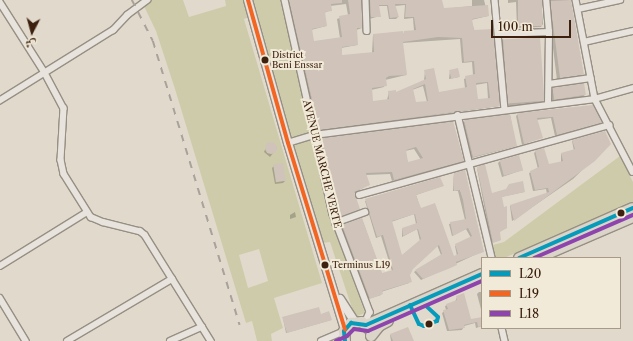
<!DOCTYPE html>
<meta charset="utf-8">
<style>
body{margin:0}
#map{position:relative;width:633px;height:341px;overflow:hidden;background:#e1dacc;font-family:"Libre Caslon Text",Amiri,serif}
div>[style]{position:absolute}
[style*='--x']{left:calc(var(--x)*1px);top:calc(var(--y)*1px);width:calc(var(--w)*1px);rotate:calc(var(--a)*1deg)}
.green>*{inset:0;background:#cecbaa}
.shadow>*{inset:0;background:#0003}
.building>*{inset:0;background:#d0c3ba;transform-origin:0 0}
.round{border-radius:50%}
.roads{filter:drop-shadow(1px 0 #968f84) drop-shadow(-1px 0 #968f84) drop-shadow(0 1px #968f84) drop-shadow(0 -1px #968f84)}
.street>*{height:5.5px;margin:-2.75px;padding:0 2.75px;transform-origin:2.75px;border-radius:2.75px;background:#e8e4dd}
.secondary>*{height:8px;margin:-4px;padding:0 4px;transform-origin:4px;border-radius:4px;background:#e8e4dd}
.highway>*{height:10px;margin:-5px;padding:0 5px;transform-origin:5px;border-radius:5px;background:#dbd5c9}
.rail>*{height:1.5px;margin-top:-0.75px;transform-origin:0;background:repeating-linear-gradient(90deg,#a8a29b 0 7px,transparent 0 14px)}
.bus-1>*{height:4px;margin:-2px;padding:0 2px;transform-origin:2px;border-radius:2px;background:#069bbb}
.bus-2>*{height:4px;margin:-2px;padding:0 2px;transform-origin:2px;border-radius:2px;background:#f26522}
.bus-3>*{height:4px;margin:-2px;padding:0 2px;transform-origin:2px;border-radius:2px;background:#8e44ad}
.dots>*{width:11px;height:11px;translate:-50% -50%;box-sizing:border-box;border:2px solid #f1ead8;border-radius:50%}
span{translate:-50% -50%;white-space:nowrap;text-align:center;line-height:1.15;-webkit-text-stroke:4px #f1ead8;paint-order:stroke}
.bus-label{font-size:9px;color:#3d200e}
.left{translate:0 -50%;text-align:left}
.street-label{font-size:10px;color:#3d200e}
.legend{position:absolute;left:481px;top:257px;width:140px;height:72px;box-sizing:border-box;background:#f1ead8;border:1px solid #a99987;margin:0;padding:5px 7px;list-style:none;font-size:12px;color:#3d200e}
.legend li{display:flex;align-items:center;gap:8px;height:20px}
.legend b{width:20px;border:1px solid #a99987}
.north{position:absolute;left:12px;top:12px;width:40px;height:40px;-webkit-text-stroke:3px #f1ead8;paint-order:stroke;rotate:186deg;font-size:11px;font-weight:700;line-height:16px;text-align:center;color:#3d200e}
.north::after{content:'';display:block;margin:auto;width:14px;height:18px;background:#3d200e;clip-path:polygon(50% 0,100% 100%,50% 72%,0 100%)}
.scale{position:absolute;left:491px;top:20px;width:80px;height:18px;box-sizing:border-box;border:2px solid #3d200e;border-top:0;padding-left:5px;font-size:12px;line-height:14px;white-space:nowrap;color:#3d200e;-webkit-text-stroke:3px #f1ead8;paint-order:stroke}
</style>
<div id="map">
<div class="green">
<i style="clip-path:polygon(evenodd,141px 0,183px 0,189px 17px,226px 6px,225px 0,243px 0,249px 17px,244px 19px,322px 283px,274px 298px,283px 328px,271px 334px,272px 341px,257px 341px,252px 321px,246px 323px,175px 89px,156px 31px,141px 0,259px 249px,268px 281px,248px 288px,239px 255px,259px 249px)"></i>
<i style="clip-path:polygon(252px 0,282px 0,310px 133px,290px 140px)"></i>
<i style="clip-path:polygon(312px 138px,329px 213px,365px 313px,355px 317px,330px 242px,323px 243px,291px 144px)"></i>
<i style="clip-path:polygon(620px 156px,633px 182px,633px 203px,504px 258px,495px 258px,493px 245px,504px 242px)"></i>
</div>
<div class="shadow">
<i style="clip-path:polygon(evenodd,287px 0,361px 0,362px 28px,356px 30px,357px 45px,341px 48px,342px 56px,372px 53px,373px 35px,403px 34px,414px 31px,413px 18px,404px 19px,405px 5px,395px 6px,398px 17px,396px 19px,389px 19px,387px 6px,378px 6px,380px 16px,369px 19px,368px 0,440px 0,443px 9px,472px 6px,472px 0,484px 0,488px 16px,471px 20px,499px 106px,317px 132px,287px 0,346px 4px,348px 15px,337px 19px,340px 38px,313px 42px,311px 30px,326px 26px,324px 13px,331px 10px,330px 6px,346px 4px,287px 0,460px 39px,462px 63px,472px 62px,473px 75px,464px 79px,465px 88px,438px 93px,425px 71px,424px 81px,395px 94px,389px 92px,387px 100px,372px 102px,371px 90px,384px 87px,385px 80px,406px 75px,402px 43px,460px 39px,287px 0,487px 83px,488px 99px,477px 100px,475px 85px,487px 83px,287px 0,423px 86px,427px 102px,415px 103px,412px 90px,423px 86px)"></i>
<i style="clip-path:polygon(508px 0,541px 0,543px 24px,541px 27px,517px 28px,516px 2px,508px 3px)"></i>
<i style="clip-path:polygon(547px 0,569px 0,583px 74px,581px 77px,557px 80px)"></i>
<i style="clip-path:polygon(503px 39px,543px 101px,540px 104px,506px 107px,500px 42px)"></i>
<i style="clip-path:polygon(450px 70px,459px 77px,449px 79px)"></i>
<i style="clip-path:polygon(553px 89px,585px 95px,582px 97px,550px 102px,550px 92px)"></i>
<i style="clip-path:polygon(592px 106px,600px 122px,598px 124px,555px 136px,551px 118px,536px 120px,541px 137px,522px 145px,516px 116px,518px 114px)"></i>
<i style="clip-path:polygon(510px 115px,516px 146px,472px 158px,463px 122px)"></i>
<i style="clip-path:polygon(evenodd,452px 123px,463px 161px,461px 163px,392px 181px,390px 174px,366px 175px,368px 185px,354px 193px,359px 209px,337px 218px,319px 141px,321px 139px,452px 123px,414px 149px,421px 160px,408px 163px,405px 151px,414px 149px)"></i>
<i style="clip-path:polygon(572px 141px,610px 143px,573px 179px,512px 221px,510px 206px,547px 194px,546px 189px,533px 191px,529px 173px,538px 169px,534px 153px,536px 151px,548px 165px,561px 163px,561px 154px,574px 151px)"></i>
<i style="clip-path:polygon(268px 143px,273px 143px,277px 148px,270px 157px,264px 152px)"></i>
<i style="clip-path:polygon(500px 161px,522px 170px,502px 177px,498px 163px)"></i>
<i style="clip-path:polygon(274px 166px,285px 181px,283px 183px,275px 184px,272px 168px)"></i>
<i style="clip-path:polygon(477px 168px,491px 194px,506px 190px,524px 192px,501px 197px,506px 228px,499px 232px,500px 240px,491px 243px)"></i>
<i style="clip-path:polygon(evenodd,454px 174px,483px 251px,421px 280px,414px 272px,441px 255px,437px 245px,412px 268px,409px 275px,409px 283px,381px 292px,381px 295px,368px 299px,341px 227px,362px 219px,382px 274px,392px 271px,381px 236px,376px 238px,365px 201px,442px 186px,416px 195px,421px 210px,453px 257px,457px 256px,455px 246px,471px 238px,466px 229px,452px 236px,449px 224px,465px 220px,458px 191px,453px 191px,454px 174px,414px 214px,416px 224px,402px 229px,402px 237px,417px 229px,420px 241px,401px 256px,391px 222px,414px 214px)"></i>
<i style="clip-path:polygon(295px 212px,296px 217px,290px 219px,290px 215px)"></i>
<i style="clip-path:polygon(479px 292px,482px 292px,482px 313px,477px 294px)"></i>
<i style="clip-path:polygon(457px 297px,470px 320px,482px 318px,482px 326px,476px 328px,475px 323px,464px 326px,462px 330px,447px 331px,442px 313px,446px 310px,445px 306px,455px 302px)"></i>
<i style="clip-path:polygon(320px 315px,331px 320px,286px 333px,283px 318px)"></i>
<i style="clip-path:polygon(390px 335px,413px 341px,391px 341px)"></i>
</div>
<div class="building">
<i style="clip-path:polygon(evenodd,289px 0,342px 0,342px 3px,331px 4px,332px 11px,325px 12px,327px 26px,312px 29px,314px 41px,342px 37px,339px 16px,350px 14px,348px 0,362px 0,363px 28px,357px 28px,358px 45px,342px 47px,342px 55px,374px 52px,373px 34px,403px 31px,404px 35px,404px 31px,416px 30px,414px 17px,405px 17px,406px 4px,395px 4px,399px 17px,390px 18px,388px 5px,379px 5px,381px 17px,371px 17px,370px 0,442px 0,444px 8px,488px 5px,489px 16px,472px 19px,474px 30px,493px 29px,500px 106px,319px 130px,289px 0,438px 37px,462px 38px,464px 62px,474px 61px,475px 74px,465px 76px,467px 87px,439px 92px,434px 68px,424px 70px,426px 79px,396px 92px,396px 90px,388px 91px,389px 99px,373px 101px,372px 88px,387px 86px,386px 78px,389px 76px,407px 75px,403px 42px,438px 37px,289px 0,488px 82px,490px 98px,478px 99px,476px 83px,488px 82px,289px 0,425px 84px,428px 101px,416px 102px,413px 89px,425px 84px)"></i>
<i style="left:518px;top:0;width:24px;height:26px"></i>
<i style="clip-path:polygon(571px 0,584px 75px,560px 78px,550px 1px)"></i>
<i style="left:540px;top:37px;width:64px;height:37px;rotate:86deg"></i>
<i style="left:458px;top:68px;width:9px;height:9px;rotate:77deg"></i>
<i style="left:584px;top:83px;width:12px;height:32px;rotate:81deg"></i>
<i style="clip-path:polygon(593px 105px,602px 123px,557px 135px,553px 117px,537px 118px,543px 138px,524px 144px,517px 113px)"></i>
<i style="clip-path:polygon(510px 114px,517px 146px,473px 157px,464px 120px)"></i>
<i style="clip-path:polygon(evenodd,453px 121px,464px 161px,394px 180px,392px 172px,366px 173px,370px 185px,354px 192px,360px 209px,339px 217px,321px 138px,453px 121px,416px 147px,423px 158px,408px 162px,406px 150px,416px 147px)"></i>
<i style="clip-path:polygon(605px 131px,611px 144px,595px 161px,514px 221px,510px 205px,549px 192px,548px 188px,535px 190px,530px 171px,539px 167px,535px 150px,544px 148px,549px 164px,563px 161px,561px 153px,575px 149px,572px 140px)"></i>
<i class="round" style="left:265px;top:142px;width:12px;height:12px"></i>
<i style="left:519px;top:155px;width:16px;height:20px;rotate:75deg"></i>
<i style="left:283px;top:163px;width:18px;height:10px;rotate:81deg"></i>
<i style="clip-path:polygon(485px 164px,492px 193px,506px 189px,509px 184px,523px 181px,525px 192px,502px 197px,504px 207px,507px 206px,507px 228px,500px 232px,501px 240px,493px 243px,477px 167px)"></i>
<i style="clip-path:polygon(evenodd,465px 170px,484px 252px,456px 262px,457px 265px,448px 269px,423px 279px,415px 270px,442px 254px,439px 245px,413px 269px,410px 275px,412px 282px,382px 291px,383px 294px,370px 299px,342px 225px,362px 218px,382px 273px,393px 270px,383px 235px,377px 237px,365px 199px,440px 177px,444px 186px,416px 195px,421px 208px,435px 203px,454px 256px,458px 254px,455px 244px,472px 236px,468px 228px,453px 236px,450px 222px,466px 219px,463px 200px,460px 190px,454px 191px,453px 179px,454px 173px,465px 170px,415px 214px,417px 223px,402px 228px,403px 236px,418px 229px,421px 239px,402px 255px,392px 221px,415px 214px)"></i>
<i style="clip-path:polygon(464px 293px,471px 319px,482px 317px,482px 326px,478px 327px,477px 322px,464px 325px,465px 328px,449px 330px,443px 310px,448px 309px,446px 304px,457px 300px,456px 296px)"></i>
<i style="clip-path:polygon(319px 307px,321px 314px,329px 311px,332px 320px,287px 333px,282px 317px)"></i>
<i style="clip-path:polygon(408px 327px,414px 341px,393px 341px,390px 334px)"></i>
</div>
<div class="roads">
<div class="street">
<i style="--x:148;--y:0;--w:25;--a:143"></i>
<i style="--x:128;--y:15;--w:21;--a:133"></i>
<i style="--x:114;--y:30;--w:81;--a:148.1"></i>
<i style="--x:45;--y:73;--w:40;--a:62"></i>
<i style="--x:64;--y:108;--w:52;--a:93.3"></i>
<i style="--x:61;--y:160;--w:14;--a:78"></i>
<i style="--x:64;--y:174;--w:51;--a:57.9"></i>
<i style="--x:91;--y:217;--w:13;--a:23"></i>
<i style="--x:103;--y:222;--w:38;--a:14"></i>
<i style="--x:140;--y:231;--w:6;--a:39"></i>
<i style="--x:145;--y:235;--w:125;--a:58.1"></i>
<i style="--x:285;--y:0;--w:219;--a:77.4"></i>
<i style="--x:333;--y:214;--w:105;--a:69.3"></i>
<i style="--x:370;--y:312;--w:13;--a:113"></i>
<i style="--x:366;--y:0;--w:31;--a:88"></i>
<i style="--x:495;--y:0;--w:109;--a:84.8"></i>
<i style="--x:576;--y:0;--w:101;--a:79.1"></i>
<i style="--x:595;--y:99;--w:82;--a:62.5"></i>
<i style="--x:0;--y:2;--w:84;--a:57.6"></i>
<i style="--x:45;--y:73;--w:53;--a:148.1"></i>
<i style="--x:578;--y:9;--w:43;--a:-12.1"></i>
<i style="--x:499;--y:34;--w:50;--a:-2.3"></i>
<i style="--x:549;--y:32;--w:32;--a:-95"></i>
<i style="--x:584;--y:42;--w:50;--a:-12.7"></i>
<i style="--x:549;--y:84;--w:42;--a:-8.1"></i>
<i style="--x:548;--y:104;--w:72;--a:-89.2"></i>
<i style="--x:458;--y:115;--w:147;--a:76.6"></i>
<i style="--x:288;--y:143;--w:27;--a:-17"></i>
<i style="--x:314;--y:135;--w:283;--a:-7.3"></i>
<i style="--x:595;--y:99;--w:40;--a:-16"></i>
<i style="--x:359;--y:195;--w:260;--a:-15.6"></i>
<i style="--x:335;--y:223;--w:32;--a:-20"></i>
<i style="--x:0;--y:266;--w:102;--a:-31.8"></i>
<i style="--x:0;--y:298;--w:50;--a:58.8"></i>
<i style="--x:502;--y:328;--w:13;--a:77"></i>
<i style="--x:67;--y:341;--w:122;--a:-30.6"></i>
<i style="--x:170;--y:341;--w:35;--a:-24"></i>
<i style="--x:321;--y:341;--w:25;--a:-23"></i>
</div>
<div class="secondary">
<i style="--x:248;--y:0;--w:148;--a:74.4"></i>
<i style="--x:288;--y:143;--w:195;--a:73"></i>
<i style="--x:340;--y:299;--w:27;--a:57"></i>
</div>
<div class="highway">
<i style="--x:519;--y:258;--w:124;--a:-23.7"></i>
<i style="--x:538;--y:258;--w:103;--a:-23.3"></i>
<i style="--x:366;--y:325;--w:127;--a:-23.7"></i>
<i style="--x:371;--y:336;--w:13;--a:-51"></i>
<i style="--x:379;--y:326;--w:10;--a:-29"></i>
<i style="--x:345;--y:341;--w:10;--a:-96"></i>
<i style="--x:344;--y:331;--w:11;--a:-49"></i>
<i style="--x:351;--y:323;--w:11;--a:-5"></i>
<i style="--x:362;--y:322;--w:10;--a:45"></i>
</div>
</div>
<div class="rail">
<i style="--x:132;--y:0;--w:46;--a:62.9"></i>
<i style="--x:153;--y:41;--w:297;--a:73"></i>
</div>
<div class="bus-1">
<i style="--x:519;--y:258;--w:124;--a:-23.7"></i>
<i style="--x:410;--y:305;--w:21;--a:65"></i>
<i style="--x:419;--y:324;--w:5;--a:22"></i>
<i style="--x:424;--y:326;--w:14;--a:-21"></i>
<i style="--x:437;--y:321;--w:4;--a:-76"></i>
<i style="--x:438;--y:317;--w:16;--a:-137"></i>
<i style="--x:345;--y:341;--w:10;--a:-96"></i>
<i style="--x:344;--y:331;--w:11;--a:-49"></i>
<i style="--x:351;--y:323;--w:15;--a:8"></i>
<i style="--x:366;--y:325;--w:127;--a:-23.7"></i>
</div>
<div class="bus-2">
<i style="--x:248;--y:0;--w:148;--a:74.4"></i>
<i style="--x:288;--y:143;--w:195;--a:73"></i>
</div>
<div class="bus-3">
<i style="--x:534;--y:258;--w:108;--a:-23.5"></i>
<i style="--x:336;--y:341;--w:12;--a:-24"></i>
<i style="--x:347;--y:336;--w:10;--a:-45"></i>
<i style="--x:354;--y:329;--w:14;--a:8"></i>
<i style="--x:368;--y:331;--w:124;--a:-23.7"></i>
</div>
<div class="dots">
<i style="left:265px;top:60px;background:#3d200e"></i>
<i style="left:621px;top:213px;background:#3d200e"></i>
<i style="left:325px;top:265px;background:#3d200e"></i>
<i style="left:429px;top:324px;background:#3d200e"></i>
</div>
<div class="bus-label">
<span class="left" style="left:272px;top:60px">District<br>Beni Enssar</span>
<span class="left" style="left:332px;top:265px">Terminus L19</span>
</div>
<div class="street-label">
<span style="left:322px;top:164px;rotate:76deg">AVENUE MARCHE VERTE</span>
</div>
<ul class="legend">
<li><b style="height:5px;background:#069bbb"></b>L20</li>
<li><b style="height:5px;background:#f26522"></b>L19</li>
<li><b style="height:5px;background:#8e44ad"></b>L18</li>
</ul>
<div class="north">ش</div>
<div class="scale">100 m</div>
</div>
